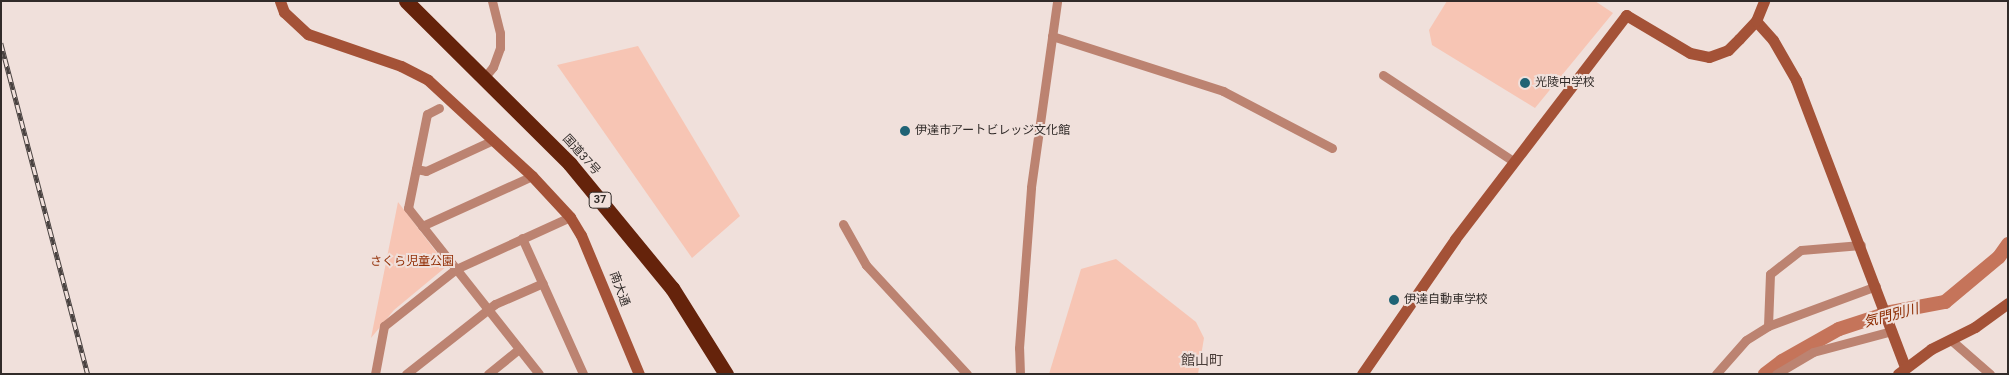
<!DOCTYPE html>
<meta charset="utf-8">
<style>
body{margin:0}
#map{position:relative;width:2009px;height:375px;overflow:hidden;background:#f0e0db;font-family:Roboto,"Noto Sans JP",sans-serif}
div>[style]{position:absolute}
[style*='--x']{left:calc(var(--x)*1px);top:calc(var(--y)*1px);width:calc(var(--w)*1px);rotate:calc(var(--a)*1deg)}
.green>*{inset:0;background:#f7c5b4}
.river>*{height:14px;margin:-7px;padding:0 7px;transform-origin:7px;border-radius:7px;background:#c5745a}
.street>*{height:9px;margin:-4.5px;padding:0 4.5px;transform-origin:4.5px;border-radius:4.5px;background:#bc8371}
.secondary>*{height:11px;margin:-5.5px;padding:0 5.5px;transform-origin:5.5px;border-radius:5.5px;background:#a45237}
.highway>*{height:15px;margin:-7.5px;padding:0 7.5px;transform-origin:7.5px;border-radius:7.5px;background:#65230b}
.rail>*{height:4.5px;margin-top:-2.25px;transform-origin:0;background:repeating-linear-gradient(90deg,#f0e0db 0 8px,#494240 0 16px);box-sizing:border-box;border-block:1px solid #494240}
.dots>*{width:14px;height:14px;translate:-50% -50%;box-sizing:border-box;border:2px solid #f0e0db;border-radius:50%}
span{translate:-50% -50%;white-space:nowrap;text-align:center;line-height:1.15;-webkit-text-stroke:4px #f0e0db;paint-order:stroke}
.shield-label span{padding:1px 4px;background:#f0e0db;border:1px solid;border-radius:4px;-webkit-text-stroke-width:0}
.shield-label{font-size:11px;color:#312b29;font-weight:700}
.poi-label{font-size:12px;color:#312b29}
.left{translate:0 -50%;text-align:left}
.street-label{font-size:12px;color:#312b29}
.park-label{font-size:12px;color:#923008}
.water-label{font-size:14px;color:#8c2b00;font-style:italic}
.neighbourhood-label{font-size:14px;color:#493d39}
.frame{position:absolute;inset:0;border:2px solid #312b29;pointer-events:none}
</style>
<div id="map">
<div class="green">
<i style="clip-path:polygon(1447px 1px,1595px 1px,1613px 13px,1535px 108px,1432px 45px,1429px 30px)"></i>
<i style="clip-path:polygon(638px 46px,740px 216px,692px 258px,557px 65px)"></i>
<i style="clip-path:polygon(398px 202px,447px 266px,394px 310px,371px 338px)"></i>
<i style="clip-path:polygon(1116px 259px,1196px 322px,1204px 338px,1198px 374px,1049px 374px,1081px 269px)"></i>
</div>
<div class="river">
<i style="--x:1765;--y:374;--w:21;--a:-37"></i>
<i style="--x:1782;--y:361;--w:65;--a:-29.3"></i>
<i style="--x:1839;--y:329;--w:55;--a:-18.1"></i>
<i style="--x:1891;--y:312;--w:55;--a:-10.5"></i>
<i style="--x:1945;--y:302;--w:70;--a:-39.8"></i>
<i style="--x:1999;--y:257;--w:16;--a:-55"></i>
</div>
<div class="street">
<i style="--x:1052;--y:36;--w:180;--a:17.8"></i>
<i style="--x:1223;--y:91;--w:123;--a:27.6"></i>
<i style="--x:1383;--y:75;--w:156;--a:33.5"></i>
<i style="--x:484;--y:78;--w:14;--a:-51"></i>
<i style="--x:493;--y:67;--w:20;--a:-70"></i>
<i style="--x:500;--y:48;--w:15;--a:-90"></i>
<i style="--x:500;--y:33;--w:33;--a:-104"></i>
<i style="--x:439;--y:108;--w:13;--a:153"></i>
<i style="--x:427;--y:114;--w:96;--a:101.4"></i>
<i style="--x:408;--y:208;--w:211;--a:51.7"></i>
<i style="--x:416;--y:169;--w:10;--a:11"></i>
<i style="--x:426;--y:171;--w:74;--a:-24.8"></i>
<i style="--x:843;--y:224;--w:47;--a:60.7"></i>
<i style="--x:866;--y:265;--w:149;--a:47.2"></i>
<i style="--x:422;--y:226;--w:121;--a:-24.4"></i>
<i style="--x:522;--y:238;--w:149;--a:65.8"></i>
<i style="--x:1768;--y:326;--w:52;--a:-87.8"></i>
<i style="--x:1770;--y:274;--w:39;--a:-38"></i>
<i style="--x:1801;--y:250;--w:60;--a:-4.8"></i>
<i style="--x:1951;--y:340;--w:52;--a:41.1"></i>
<i style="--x:375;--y:374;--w:49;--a:-79.4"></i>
<i style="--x:384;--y:326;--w:92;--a:-38.4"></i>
<i style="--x:456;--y:269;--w:125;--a:-24.5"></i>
<i style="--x:406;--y:374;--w:113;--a:-38.2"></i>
<i style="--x:495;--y:304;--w:52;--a:-23.6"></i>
<i style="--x:488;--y:374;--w:40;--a:-39"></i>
<i style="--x:1020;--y:374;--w:26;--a:-92"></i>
<i style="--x:1019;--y:348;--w:161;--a:-85.7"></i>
<i style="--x:1031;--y:187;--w:188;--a:-82"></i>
<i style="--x:1716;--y:374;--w:45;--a:-48.6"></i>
<i style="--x:1746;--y:340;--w:26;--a:-32"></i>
<i style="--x:1768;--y:326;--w:115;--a:-20.3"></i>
<i style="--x:1776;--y:374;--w:43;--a:-30.7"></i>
<i style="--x:1813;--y:352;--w:82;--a:-14.9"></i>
</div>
<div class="secondary">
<i style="--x:280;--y:1;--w:12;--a:70"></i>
<i style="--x:284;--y:12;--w:33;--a:43"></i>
<i style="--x:308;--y:34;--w:98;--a:19"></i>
<i style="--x:401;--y:66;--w:30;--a:27"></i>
<i style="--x:428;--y:80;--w:142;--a:42.7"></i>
<i style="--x:532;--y:176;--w:56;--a:47.2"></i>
<i style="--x:570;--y:217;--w:21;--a:59"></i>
<i style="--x:581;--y:235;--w:151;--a:67.4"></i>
<i style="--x:1756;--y:21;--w:25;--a:48"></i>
<i style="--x:1773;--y:40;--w:46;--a:60.1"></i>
<i style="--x:1796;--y:80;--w:307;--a:69.2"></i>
<i style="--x:1362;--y:374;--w:164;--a:-55.4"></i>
<i style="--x:1455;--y:239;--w:282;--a:-52.6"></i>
<i style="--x:1626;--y:15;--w:74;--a:30.7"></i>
<i style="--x:1690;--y:53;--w:19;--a:12"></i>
<i style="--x:1709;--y:57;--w:20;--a:-20"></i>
<i style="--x:1728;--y:50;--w:16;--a:-45"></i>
<i style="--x:1739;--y:39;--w:25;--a:-47"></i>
<i style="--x:1756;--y:21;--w:22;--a:-68"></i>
<i style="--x:1898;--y:374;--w:41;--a:-37.1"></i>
<i style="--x:1931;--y:349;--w:49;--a:-26.6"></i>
<i style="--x:1975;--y:327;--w:41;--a:-36"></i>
</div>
<div class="highway">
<i style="--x:406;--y:1;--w:231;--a:44.8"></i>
<i style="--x:570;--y:164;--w:161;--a:50.6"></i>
<i style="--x:672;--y:288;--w:102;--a:57.9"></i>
</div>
<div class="rail">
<i style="--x:1;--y:43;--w:342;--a:75.3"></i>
</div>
<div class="dots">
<i style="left:1525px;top:83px;background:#1f6375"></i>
<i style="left:905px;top:131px;background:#1f6375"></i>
<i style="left:1394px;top:300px;background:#1f6375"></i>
</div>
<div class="shield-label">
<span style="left:600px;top:200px">37</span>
</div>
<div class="poi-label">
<span class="left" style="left:1535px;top:83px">光陵中学校</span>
<span class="left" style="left:915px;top:131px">伊達市アートビレッジ文化館</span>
<span class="left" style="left:1404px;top:300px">伊達自動車学校</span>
</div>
<div class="street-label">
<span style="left:581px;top:155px;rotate:48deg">国道37号</span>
<span style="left:619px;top:289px;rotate:70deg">南大通</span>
</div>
<div class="park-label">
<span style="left:412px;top:262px">さくら児童公園</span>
</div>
<div class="water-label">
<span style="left:1891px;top:315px;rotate:-15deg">気門別川</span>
</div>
<div class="neighbourhood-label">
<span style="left:1202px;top:360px">館山町</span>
</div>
<div class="frame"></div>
</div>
